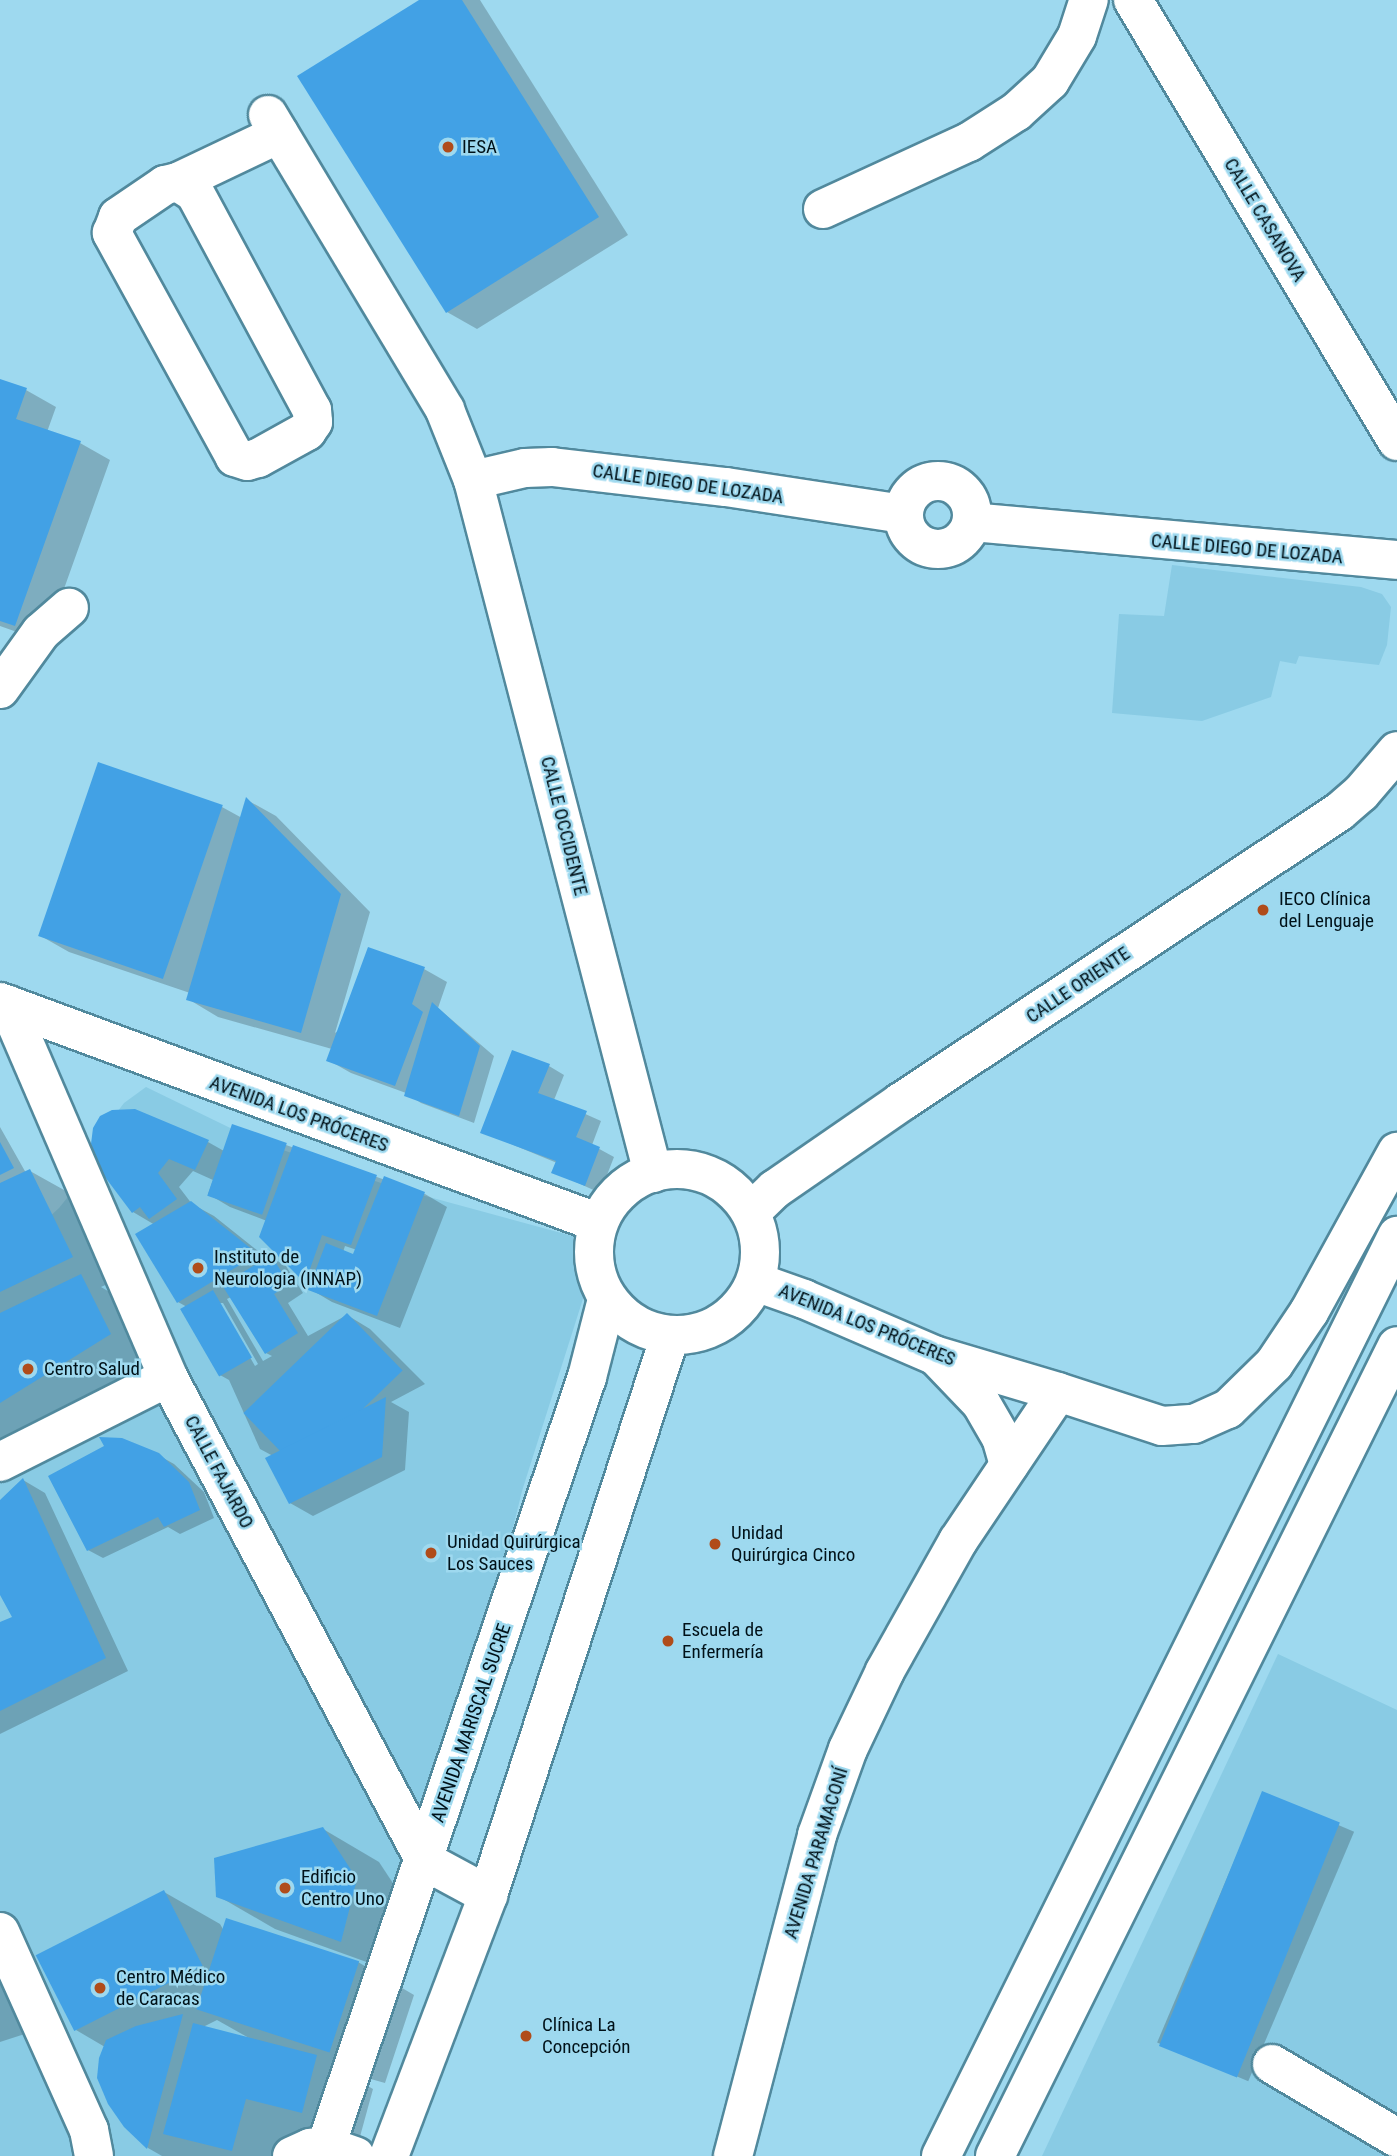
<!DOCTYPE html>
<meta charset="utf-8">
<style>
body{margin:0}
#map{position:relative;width:1397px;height:2156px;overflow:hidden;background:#9ed9ef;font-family:"Roboto Condensed",sans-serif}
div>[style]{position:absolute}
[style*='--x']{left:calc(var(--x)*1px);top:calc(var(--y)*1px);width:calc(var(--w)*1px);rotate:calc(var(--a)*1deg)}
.built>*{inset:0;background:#89cbe4}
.shadow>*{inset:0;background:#0003;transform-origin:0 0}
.building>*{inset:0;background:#42a1e5;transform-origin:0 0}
.roads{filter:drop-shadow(2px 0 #51899d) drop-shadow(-2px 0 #51899d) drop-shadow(0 2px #51899d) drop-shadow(0 -2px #51899d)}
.minor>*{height:38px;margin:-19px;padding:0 19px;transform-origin:19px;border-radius:19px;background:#fff}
.minor>.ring{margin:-19px;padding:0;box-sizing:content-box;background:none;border:38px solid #fff;border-radius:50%}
.highway>*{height:38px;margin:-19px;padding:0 19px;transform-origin:19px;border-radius:19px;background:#fff}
.dots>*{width:19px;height:19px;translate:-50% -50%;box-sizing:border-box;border:4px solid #9ed9ef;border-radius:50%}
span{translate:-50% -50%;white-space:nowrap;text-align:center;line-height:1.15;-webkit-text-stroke:5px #9ed9ef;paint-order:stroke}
.poi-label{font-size:19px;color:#001118}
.left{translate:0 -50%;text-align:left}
.street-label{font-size:19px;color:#001118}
</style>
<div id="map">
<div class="built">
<i style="clip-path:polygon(1172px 565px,1361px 587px,1382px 594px,1391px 607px,1387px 645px,1379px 665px,1299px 656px,1296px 664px,1280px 661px,1271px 697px,1202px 721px,1112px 713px,1119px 614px,1164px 616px)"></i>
<i style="clip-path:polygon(146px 1087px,259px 1142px,396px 1188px,576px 1237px,585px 1246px,590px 1262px,588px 1283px,522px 1491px,482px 1654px,323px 2137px,285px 2156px,0 2156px,0 1263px,59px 1208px,89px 1171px,96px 1140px,124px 1103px)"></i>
<i style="clip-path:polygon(1278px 1654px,1397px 1710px,1397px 2156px,1042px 2156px)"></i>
</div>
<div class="shadow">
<i style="clip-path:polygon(422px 0,480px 0,628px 235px,477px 329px,447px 312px)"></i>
<i style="clip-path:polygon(0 381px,26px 390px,56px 407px,47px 432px,80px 443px,110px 460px,45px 642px,0 626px)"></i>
<i style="clip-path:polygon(247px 800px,276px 816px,370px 912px,335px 1033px,424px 969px,447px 982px,438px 1008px,494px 1056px,474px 1123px,421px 1103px,406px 1093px,351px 1073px,328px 1060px,332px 1049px,218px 1017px,188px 999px,190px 993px,69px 952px,39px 935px,222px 807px,242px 818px)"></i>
<i style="clip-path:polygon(549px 1066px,564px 1075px,554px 1100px,601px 1121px,592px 1145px,614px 1157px,600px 1193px,554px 1172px,557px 1163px,482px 1132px)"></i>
<i style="clip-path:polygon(0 1127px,26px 1173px,30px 1171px,73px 1195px,114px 1281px,101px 1287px,137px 1308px,166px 1366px,0 1480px)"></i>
<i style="clip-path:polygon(evenodd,208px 1142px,224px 1151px,286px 1145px,425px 1194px,447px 1207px,400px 1328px,332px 1302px,310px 1289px,311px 1285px,261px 1237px,267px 1221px,230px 1207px,208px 1194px,213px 1180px,193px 1171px,179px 1187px,192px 1204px,214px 1216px,268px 1259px,271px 1257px,286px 1266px,303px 1293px,288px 1303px,308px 1336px,347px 1315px,370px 1329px,425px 1384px,391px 1402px,409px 1412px,405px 1470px,313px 1516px,290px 1503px,273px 1456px,260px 1449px,229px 1380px,220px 1375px,187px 1307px,178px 1302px,155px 1225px,133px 1212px,97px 1165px,208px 1142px,345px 1246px,357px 1250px,354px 1256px,343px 1252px,345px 1246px,208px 1142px,231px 1297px,266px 1353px,272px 1356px,263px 1361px,227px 1299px,231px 1297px,208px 1142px,219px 1303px,223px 1303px,258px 1364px,255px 1366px,219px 1303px)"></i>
<i style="clip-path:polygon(158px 1455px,174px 1464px,204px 1492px,214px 1518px,180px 1534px,168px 1527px,103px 1558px,88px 1550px)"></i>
<i style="clip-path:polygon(23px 1480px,45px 1493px,128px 1671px,0 1734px,0 1624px,14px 1617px,0 1591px,0 1502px)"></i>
<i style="left:1263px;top:1793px;width:99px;height:271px;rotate:23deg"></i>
<i style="clip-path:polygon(323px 1829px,379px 1862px,412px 1912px,397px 1973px,275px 1929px,218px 1896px)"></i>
<i style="clip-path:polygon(evenodd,164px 1892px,220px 1924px,224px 1931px,358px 1962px,414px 1995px,385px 2083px,342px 2071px,373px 2089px,358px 2144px,302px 2130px,295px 2156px,162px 2156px,148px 2148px,125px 2126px,105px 2047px,76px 2030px,164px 1892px,217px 2020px,249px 2038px,203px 2027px,217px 2020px)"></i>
<i style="clip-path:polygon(0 1944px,34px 2031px,0 2042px)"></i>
</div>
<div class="building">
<i style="clip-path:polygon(419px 0,462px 0,599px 217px,446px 313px,297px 76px)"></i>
<i style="clip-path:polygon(0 379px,27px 388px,16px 419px,81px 441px,15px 626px,0 621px)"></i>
<i style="left:98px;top:762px;width:132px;height:184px;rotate:19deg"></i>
<i style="clip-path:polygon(246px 797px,341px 894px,301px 1033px,186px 1000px)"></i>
<i style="clip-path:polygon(368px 947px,425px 967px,412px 1004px,423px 1012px,395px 1086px,326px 1061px)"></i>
<i style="clip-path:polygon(432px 1002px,480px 1046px,459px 1116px,404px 1096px)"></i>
<i style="clip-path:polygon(512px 1050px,550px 1064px,538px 1093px,587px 1111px,576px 1137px,600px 1147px,585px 1186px,551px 1173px,556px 1161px,480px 1133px)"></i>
<i style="clip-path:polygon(135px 1109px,209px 1140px,195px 1170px,169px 1159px,158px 1173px,177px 1199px,149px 1219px,140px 1207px,132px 1213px,96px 1165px,91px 1144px,93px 1128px,100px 1116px,112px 1110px)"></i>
<i style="left:232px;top:1124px;width:58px;height:76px;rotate:19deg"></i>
<i style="clip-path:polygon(0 1142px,14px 1168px,0 1175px)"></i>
<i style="clip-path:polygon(293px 1145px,377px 1175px,351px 1245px,322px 1235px,305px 1283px,259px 1237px)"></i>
<i style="clip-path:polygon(30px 1169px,73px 1257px,0 1292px,0 1183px)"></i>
<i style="clip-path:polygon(384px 1176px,425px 1192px,377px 1316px,308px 1290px,326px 1243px,353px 1254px)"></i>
<i style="clip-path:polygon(191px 1201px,258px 1254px,177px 1303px,135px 1234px)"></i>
<i style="clip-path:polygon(271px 1255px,289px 1284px,274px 1294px,298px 1333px,265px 1354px,222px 1285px)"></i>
<i style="clip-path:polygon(81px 1274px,111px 1334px,0 1403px,0 1313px)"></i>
<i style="left:213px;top:1290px;width:78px;height:38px;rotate:60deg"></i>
<i style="left:347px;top:1313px;width:80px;height:144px;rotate:46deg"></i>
<i style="clip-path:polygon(386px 1397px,382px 1457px,289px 1504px,265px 1458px)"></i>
<i style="clip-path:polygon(99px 1437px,122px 1438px,159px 1453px,189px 1482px,200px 1510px,164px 1527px,158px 1517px,87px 1551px,48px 1476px,104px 1446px)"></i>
<i style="clip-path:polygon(23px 1478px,106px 1658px,0 1711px,0 1622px,12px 1617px,0 1595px,0 1500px)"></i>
<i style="left:1262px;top:1791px;width:84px;height:275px;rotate:22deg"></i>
<i style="clip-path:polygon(323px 1827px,357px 1879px,341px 1942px,216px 1897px,214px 1858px)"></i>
<i style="left:164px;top:1890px;width:85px;height:144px;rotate:63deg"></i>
<i style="left:226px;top:1918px;width:140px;height:96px;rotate:18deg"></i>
<i style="clip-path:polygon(183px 2014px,147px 2149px,124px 2127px,108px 2104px,97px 2078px,99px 2058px,106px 2040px,136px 2026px)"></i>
<i style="clip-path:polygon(193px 2023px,317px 2055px,302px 2113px,246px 2099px,232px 2151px,163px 2134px)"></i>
</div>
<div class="roads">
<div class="minor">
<i style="--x:1133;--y:0;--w:514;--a:59.09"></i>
<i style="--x:268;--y:115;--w:344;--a:59"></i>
<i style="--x:445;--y:410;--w:75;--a:68.2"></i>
<i style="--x:473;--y:480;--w:716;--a:75.44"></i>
<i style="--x:178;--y:182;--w:20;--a:33"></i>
<i style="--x:195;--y:193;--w:247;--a:61.7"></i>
<i style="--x:312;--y:410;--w:12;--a:85"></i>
<i style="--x:313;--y:422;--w:11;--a:124"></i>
<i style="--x:307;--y:431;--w:56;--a:151.1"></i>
<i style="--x:258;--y:458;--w:11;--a:165"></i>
<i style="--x:247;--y:461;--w:13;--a:-162"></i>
<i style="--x:235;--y:457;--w:256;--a:-118.8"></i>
<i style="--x:112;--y:233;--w:17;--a:-69"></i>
<i style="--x:118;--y:217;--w:57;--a:-34.2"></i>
<i style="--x:165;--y:185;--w:13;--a:-13"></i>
<i style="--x:178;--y:182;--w:112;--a:-25.4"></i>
<i style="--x:823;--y:209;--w:161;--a:-24.7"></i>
<i style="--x:969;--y:142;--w:56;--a:-32.6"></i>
<i style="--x:1016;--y:112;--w:46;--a:-42.4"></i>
<i style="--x:1050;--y:81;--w:52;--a:-59"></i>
<i style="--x:1077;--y:36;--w:38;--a:-72"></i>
<i style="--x:473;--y:480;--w:53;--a:-13"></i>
<i style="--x:525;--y:468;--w:27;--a:-2"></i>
<i style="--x:552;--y:467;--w:175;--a:6.6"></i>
<i style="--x:726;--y:487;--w:179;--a:8.7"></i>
<i class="ring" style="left:904px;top:481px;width:30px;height:30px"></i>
<i style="--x:972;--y:522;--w:427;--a:5.1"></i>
<i style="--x:0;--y:689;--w:70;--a:-54.3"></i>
<i style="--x:41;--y:632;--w:37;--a:-41"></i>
<i style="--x:0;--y:1002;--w:638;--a:20.25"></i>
<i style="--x:8;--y:1005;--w:405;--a:66.7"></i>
<i style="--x:168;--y:1377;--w:548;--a:62.03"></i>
<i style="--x:425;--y:1861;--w:72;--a:28.4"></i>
<i class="ring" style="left:594px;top:1169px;width:128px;height:128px"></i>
<i style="--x:751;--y:1212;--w:33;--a:-44"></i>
<i style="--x:775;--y:1189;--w:153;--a:-34.6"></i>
<i style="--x:901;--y:1102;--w:525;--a:-33.51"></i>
<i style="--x:1339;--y:812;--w:29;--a:-41"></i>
<i style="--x:1361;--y:793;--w:55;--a:-49.4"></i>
<i style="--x:938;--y:1358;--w:62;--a:46.3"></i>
<i style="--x:981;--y:1403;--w:39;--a:60"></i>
<i style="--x:1001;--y:1437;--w:29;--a:74"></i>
<i style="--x:0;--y:1462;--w:188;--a:-26.8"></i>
<i style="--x:0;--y:1932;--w:217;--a:65.8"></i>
<i style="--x:89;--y:2130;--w:26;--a:79"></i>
<i style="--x:1272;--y:2064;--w:145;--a:30.6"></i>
<i style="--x:326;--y:2146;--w:812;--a:-71.25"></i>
<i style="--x:587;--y:1377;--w:81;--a:-75.6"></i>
<i style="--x:292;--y:2156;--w:20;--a:-24"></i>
<i style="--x:310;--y:2148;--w:16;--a:-7"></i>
<i style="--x:326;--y:2146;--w:31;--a:19"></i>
<i style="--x:389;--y:2156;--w:279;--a:-69.2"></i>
<i style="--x:488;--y:1895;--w:588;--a:-71.97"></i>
<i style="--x:733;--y:2156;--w:332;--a:-75.3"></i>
<i style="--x:817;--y:1835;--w:91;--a:-70.2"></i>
<i style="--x:848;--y:1749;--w:86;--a:-64.6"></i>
<i style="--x:885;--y:1671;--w:149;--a:-60.7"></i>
<i style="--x:958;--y:1541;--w:179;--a:-56.1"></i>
<i style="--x:1058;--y:1392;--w:129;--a:-163.4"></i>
<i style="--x:934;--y:1355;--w:142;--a:-156.7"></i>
<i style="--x:804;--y:1299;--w:51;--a:-160.5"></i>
</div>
<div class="highway">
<i style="--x:1058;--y:1392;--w:109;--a:18.1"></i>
<i style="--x:1162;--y:1426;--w:32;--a:-4"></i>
<i style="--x:1194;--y:1424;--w:37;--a:-24"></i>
<i style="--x:1228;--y:1409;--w:64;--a:-44.4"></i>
<i style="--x:1274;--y:1364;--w:63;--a:-56.1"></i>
<i style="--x:1309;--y:1312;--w:183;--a:-61.2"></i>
<i style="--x:941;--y:2156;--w:1027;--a:-63.63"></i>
<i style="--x:995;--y:2156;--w:904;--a:-63.6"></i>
</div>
</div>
<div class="dots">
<i style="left:448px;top:147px;background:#b04c1a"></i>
<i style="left:1263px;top:910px;background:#b04c1a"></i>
<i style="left:198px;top:1268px;background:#b04c1a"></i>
<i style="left:28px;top:1369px;background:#b04c1a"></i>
<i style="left:715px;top:1544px;background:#b04c1a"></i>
<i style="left:431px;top:1553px;background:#b04c1a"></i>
<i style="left:668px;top:1641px;background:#b04c1a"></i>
<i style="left:285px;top:1888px;background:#b04c1a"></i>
<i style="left:100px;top:1988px;background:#b04c1a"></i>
<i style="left:526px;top:2036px;background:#b04c1a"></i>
</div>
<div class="poi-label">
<span class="left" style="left:462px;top:147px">IESA</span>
<span class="left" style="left:1279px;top:910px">IECO Clínica<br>del Lenguaje</span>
<span class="left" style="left:214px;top:1268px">Instituto de<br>Neurologia (INNAP)</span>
<span class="left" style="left:44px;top:1369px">Centro Salud</span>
<span class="left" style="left:731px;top:1544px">Unidad<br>Quirúrgica Cinco</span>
<span class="left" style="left:447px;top:1553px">Unidad Quirúrgica<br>Los Sauces</span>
<span class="left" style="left:682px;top:1641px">Escuela de<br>Enfermería</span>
<span class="left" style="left:301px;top:1888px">Edificio<br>Centro Uno</span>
<span class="left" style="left:116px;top:1988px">Centro Médico<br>de Caracas</span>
<span class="left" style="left:542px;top:2036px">Clínica La<br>Concepción</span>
</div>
<div class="street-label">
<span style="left:1265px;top:220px;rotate:59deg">CALLE CASANOVA</span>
<span style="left:688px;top:484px;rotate:8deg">CALLE DIEGO DE LOZADA</span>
<span style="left:1247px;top:549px;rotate:5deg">CALLE DIEGO DE LOZADA</span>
<span style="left:564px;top:826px;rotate:76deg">CALLE OCCIDENTE</span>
<span style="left:1078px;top:985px;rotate:-34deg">CALLE ORIENTE</span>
<span style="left:299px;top:1114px;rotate:20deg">AVENIDA LOS PRÓCERES</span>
<span style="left:867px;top:1325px;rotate:22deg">AVENIDA LOS PRÓCERES</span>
<span style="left:219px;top:1472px;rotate:62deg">CALLE FAJARDO</span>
<span style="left:471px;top:1723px;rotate:-71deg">AVENIDA MARISCAL SUCRE</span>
<span style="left:816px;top:1853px;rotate:-73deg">AVENIDA PARAMACONÍ</span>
</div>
</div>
